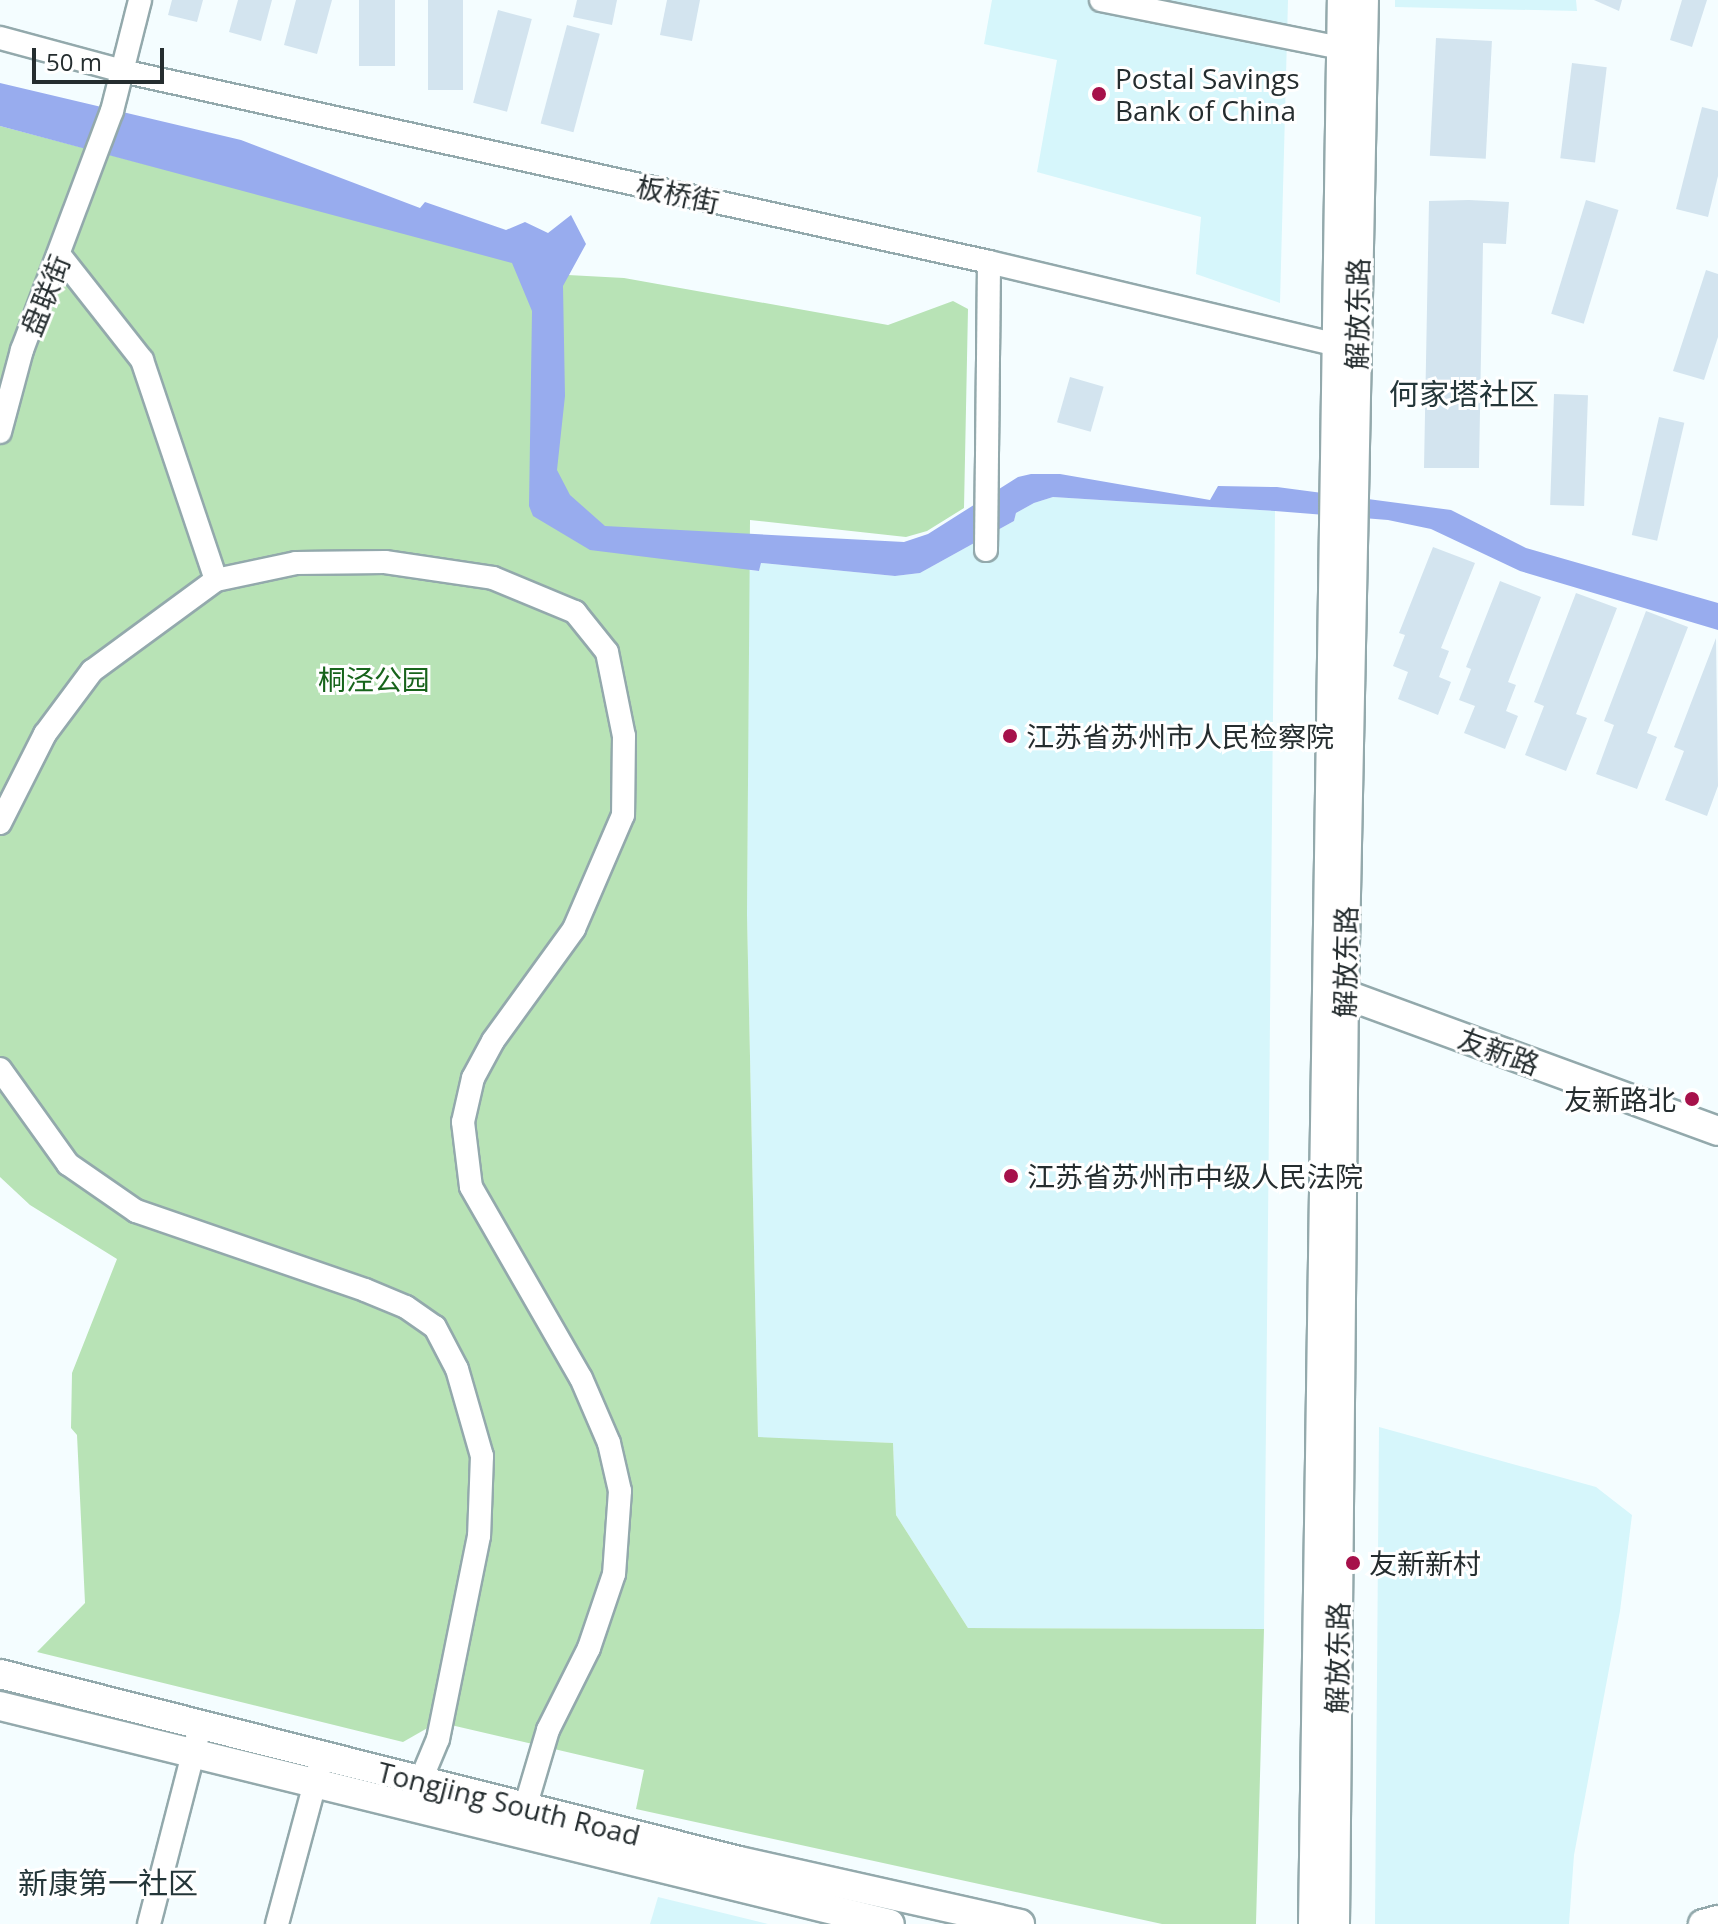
<!DOCTYPE html>
<meta charset="utf-8">
<style>
body{margin:0}
#map{position:relative;width:1718px;height:1924px;overflow:hidden;background:#f4fdff;font-family:"Open Sans","Noto Sans SC",sans-serif}
div>[style]{position:absolute}
[style*='--x']{left:calc(var(--x)*1px);top:calc(var(--y)*1px);width:calc(var(--w)*1px);rotate:calc(var(--a)*1deg)}
.built>*{inset:0;background:#d6f6fb}
.green>*{inset:0;background:#b8e3b6}
.water>*{inset:0;background:#98acee}
.building>*{inset:0;background:#d3e4ef;transform-origin:0 0}
.roads{filter:drop-shadow(2px 0 #93a9ac) drop-shadow(-2px 0 #93a9ac) drop-shadow(0 2px #93a9ac) drop-shadow(0 -2px #93a9ac)}
.minor>*{height:22px;margin:-11px;padding:0 11px;transform-origin:11px;border-radius:11px;background:#fff}
.major>*{height:28px;margin:-14px;padding:0 14px;transform-origin:14px;border-radius:14px;background:#fff}
.dots>*{width:22px;height:22px;translate:-50% -50%;box-sizing:border-box;border:4px solid #fff;border-radius:50%}
span{translate:-50% -50%;white-space:nowrap;text-align:center;line-height:1.15;-webkit-text-stroke:6px #fff;paint-order:stroke}
.poi-label{font-size:28px;color:#252d2f}
.left{translate:0 -50%;text-align:left}
.right{translate:-100% -50%;text-align:right}
.street-label{font-size:28px;color:#252d2f}
.park-label{font-size:28px;color:#17641b}
.neighbourhood-label{font-size:30px;color:#243639}
.scale{position:absolute;left:32px;top:48px;width:132px;height:36px;box-sizing:border-box;border:4px solid #252d2f;border-top:0;padding-left:10px;font-size:24px;line-height:28px;white-space:nowrap;color:#252d2f;-webkit-text-stroke:6px #fff;paint-order:stroke}
</style>
<div id="map">
<div class="built">
<i style="clip-path:polygon(992px 0,1288px 0,1280px 303px,1196px 274px,1201px 217px,1037px 172px,1057px 60px,984px 44px)"></i>
<i style="clip-path:polygon(1395px 0,1576px 0,1577px 11px,1395px 7px)"></i>
<i style="clip-path:polygon(1053px 497px,1275px 511px,1264px 1629px,968px 1628px,896px 1515px,893px 1443px,758px 1438px,747px 914px,749px 570px,759px 571px,761px 563px,895px 576px,920px 573px,1014px 521px,1016px 513px,1034px 503px)"></i>
<i style="clip-path:polygon(1379px 1427px,1596px 1487px,1632px 1515px,1620px 1611px,1574px 1855px,1569px 1924px,1375px 1924px)"></i>
<i style="clip-path:polygon(658px 1897px,768px 1924px,650px 1924px)"></i>
</div>
<div class="green">
<i style="clip-path:polygon(0 126px,568px 275px,624px 278px,888px 325px,953px 301px,968px 309px,964px 508px,927px 531px,906px 537px,750px 520px,747px 914px,758px 1437px,893px 1443px,896px 1515px,968px 1628px,1264px 1629px,1256px 1924px,1162px 1924px,636px 1809px,644px 1770px,438px 1722px,403px 1742px,37px 1652px,85px 1603px,77px 1435px,71px 1428px,72px 1373px,117px 1259px,30px 1205px,0 1177px)"></i>
</div>
<div class="water">
<i style="clip-path:polygon(0 83px,241px 140px,420px 208px,425px 202px,506px 230px,525px 222px,548px 233px,571px 215px,586px 244px,563px 286px,565px 396px,557px 470px,570px 495px,605px 526px,904px 542px,928px 534px,1018px 477px,1031px 474px,1060px 474px,1210px 500px,1218px 486px,1277px 487px,1451px 510px,1526px 548px,1718px 603px,1718px 630px,1520px 571px,1431px 529px,1388px 520px,1275px 511px,1053px 497px,1034px 503px,1016px 513px,1014px 521px,920px 573px,895px 576px,761px 563px,759px 571px,590px 550px,533px 516px,529px 506px,532px 311px,512px 263px,0 126px)"></i>
</div>
<div class="building">
<i style="clip-path:polygon(172px 0,203px 0,197px 22px,168px 15px)"></i>
<i style="clip-path:polygon(238px 0,272px 0,261px 41px,229px 32px)"></i>
<i style="clip-path:polygon(296px 0,332px 0,317px 54px,284px 45px)"></i>
<i style="left:359px;top:0;width:36px;height:66px"></i>
<i style="left:428px;top:0;width:35px;height:90px"></i>
<i style="clip-path:polygon(577px 0,617px 0,612px 25px,573px 17px)"></i>
<i style="clip-path:polygon(667px 0,700px 0,692px 41px,660px 35px)"></i>
<i style="clip-path:polygon(1594px 0,1622px 0,1619px 11px)"></i>
<i style="clip-path:polygon(1682px 0,1707px 0,1692px 47px,1670px 40px)"></i>
<i style="left:498px;top:10px;width:35px;height:96px;rotate:15deg"></i>
<i style="left:567px;top:25px;width:34px;height:102px;rotate:15deg"></i>
<i style="left:1436px;top:38px;width:56px;height:118px;rotate:3deg"></i>
<i style="left:1572px;top:63px;width:35px;height:96px;rotate:7deg"></i>
<i style="clip-path:polygon(1702px 107px,1718px 111px,1718px 176px,1708px 217px,1676px 209px)"></i>
<i style="clip-path:polygon(1469px 200px,1509px 202px,1506px 244px,1483px 243px,1479px 468px,1424px 468px,1429px 201px)"></i>
<i style="left:1586px;top:200px;width:34px;height:119px;rotate:17deg"></i>
<i style="clip-path:polygon(1706px 270px,1718px 274px,1718px 337px,1704px 380px,1673px 371px)"></i>
<i style="left:1070px;top:377px;width:35px;height:47px;rotate:16deg"></i>
<i style="left:1554px;top:394px;width:34px;height:111px;rotate:2deg"></i>
<i style="left:1659px;top:417px;width:26px;height:121px;rotate:13deg"></i>
<i style="clip-path:polygon(1433px 547px,1475px 563px,1441px 648px,1449px 651px,1439px 677px,1451px 682px,1438px 715px,1398px 699px,1408px 672px,1393px 666px,1405px 635px,1399px 633px)"></i>
<i style="clip-path:polygon(1500px 581px,1541px 597px,1508px 682px,1516px 685px,1506px 711px,1518px 716px,1505px 749px,1464px 733px,1475px 706px,1459px 700px,1471px 669px,1466px 667px)"></i>
<i style="clip-path:polygon(1576px 593px,1617px 608px,1576px 714px,1587px 718px,1566px 771px,1525px 755px,1544px 706px,1534px 702px)"></i>
<i style="clip-path:polygon(1646px 611px,1688px 627px,1647px 733px,1657px 737px,1637px 789px,1596px 774px,1614px 725px,1604px 721px)"></i>
<i style="clip-path:polygon(1716px 638px,1718px 786px,1707px 816px,1665px 800px,1684px 751px,1674px 747px)"></i>
</div>
<div class="roads">
<div class="minor">
<i style="--x:1101;--y:0;--w:245;--a:11.3"></i>
<i style="--x:0;--y:38;--w:126;--a:15.1"></i>
<i style="--x:122;--y:71;--w:888;--a:12.42"></i>
<i style="--x:989;--y:262;--w:372;--a:13.4"></i>
<i style="--x:61;--y:257;--w:131;--a:51.8"></i>
<i style="--x:142;--y:360;--w:232;--a:71.4"></i>
<i style="--x:0;--y:432;--w:85;--a:-75"></i>
<i style="--x:22;--y:350;--w:255;--a:-69.4"></i>
<i style="--x:112;--y:111;--w:114;--a:-75.8"></i>
<i style="--x:986;--y:550;--w:288;--a:-89.4"></i>
<i style="--x:0;--y:823;--w:100;--a:-63.2"></i>
<i style="--x:45;--y:734;--w:79;--a:-53.3"></i>
<i style="--x:92;--y:671;--w:154;--a:-36.3"></i>
<i style="--x:216;--y:580;--w:82;--a:-12"></i>
<i style="--x:296;--y:563;--w:89;--a:-0.6"></i>
<i style="--x:385;--y:562;--w:109;--a:8.4"></i>
<i style="--x:493;--y:578;--w:89;--a:22.5"></i>
<i style="--x:575;--y:612;--w:51;--a:51.3"></i>
<i style="--x:607;--y:652;--w:86;--a:78.6"></i>
<i style="--x:624;--y:736;--w:79;--a:90.7"></i>
<i style="--x:623;--y:815;--w:124;--a:113.3"></i>
<i style="--x:574;--y:929;--w:138;--a:125.9"></i>
<i style="--x:493;--y:1041;--w:42;--a:118.4"></i>
<i style="--x:473;--y:1078;--w:45;--a:102.8"></i>
<i style="--x:463;--y:1122;--w:65;--a:83"></i>
<i style="--x:471;--y:1187;--w:220;--a:60.1"></i>
<i style="--x:581;--y:1378;--w:71;--a:66.7"></i>
<i style="--x:609;--y:1443;--w:49;--a:77.1"></i>
<i style="--x:620;--y:1491;--w:83;--a:94.1"></i>
<i style="--x:614;--y:1574;--w:78;--a:108.7"></i>
<i style="--x:589;--y:1648;--w:92;--a:116.6"></i>
<i style="--x:548;--y:1730;--w:95;--a:106.5"></i>
<i style="--x:0;--y:1069;--w:117;--a:54.4"></i>
<i style="--x:68;--y:1164;--w:83;--a:34.7"></i>
<i style="--x:136;--y:1211;--w:242;--a:19"></i>
<i style="--x:365;--y:1290;--w:44;--a:22.5"></i>
<i style="--x:406;--y:1307;--w:35;--a:35"></i>
<i style="--x:435;--y:1327;--w:47;--a:62.4"></i>
<i style="--x:457;--y:1369;--w:91;--a:74"></i>
<i style="--x:482;--y:1456;--w:80;--a:92.1"></i>
<i style="--x:479;--y:1536;--w:207;--a:101.4"></i>
<i style="--x:438;--y:1739;--w:60;--a:112.7"></i>
<i style="--x:149;--y:1924;--w:191;--a:-75.5"></i>
<i style="--x:277;--y:1924;--w:162;--a:-74.9"></i>
</div>
<div class="major">
<i style="--x:1328;--y:994;--w:16;--a:0"></i>
<i style="--x:1344;--y:994;--w:398;--a:20.1"></i>
<i style="--x:0;--y:1674;--w:762;--a:14.2"></i>
<i style="--x:739;--y:1861;--w:288;--a:12.6"></i>
<i style="--x:0;--y:1706;--w:916;--a:13.76"></i>
<i style="--x:1313;--y:1924;--w:1924;--a:-89.14"></i>
<i style="--x:1335;--y:1924;--w:930;--a:-89.45"></i>
<i style="--x:1344;--y:994;--w:994;--a:-88.85"></i>
<i style="--x:1703;--y:1924;--w:16;--a:-15"></i>
</div>
</div>
<div class="dots">
<i style="left:1099px;top:94px;background:#a6114a"></i>
<i style="left:1010px;top:736px;background:#a6114a"></i>
<i style="left:1692px;top:1099px;background:#a6114a"></i>
<i style="left:1011px;top:1176px;background:#a6114a"></i>
<i style="left:1353px;top:1563px;background:#a6114a"></i>
</div>
<div class="poi-label">
<span class="left" style="left:1115px;top:94px">Postal Savings<br>Bank of China</span>
<span class="left" style="left:1026px;top:736px">江苏省苏州市人民检察院</span>
<span class="right" style="left:1676px;top:1099px">友新路北</span>
<span class="left" style="left:1027px;top:1176px">江苏省苏州市中级人民法院</span>
<span class="left" style="left:1369px;top:1563px">友新新村</span>
</div>
<div class="street-label">
<span style="left:678px;top:194px;rotate:12deg">板桥街</span>
<span style="left:45px;top:295px;rotate:-68deg">盘联街</span>
<span style="left:1357px;top:314px;rotate:-89deg">解放东路</span>
<span style="left:1345px;top:962px;rotate:-89deg">解放东路</span>
<span style="left:1499px;top:1051px;rotate:20deg">友新路</span>
<span style="left:1337px;top:1658px;rotate:-89deg">解放东路</span>
<span style="left:509px;top:1803px;rotate:14deg">Tongjing South Road</span>
</div>
<div class="park-label">
<span style="left:374px;top:679px">桐泾公园</span>
</div>
<div class="neighbourhood-label">
<span style="left:1464px;top:394px">何家塔社区</span>
<span style="left:108px;top:1883px">新康第一社区</span>
</div>
<div class="scale">50 m</div>
</div>
